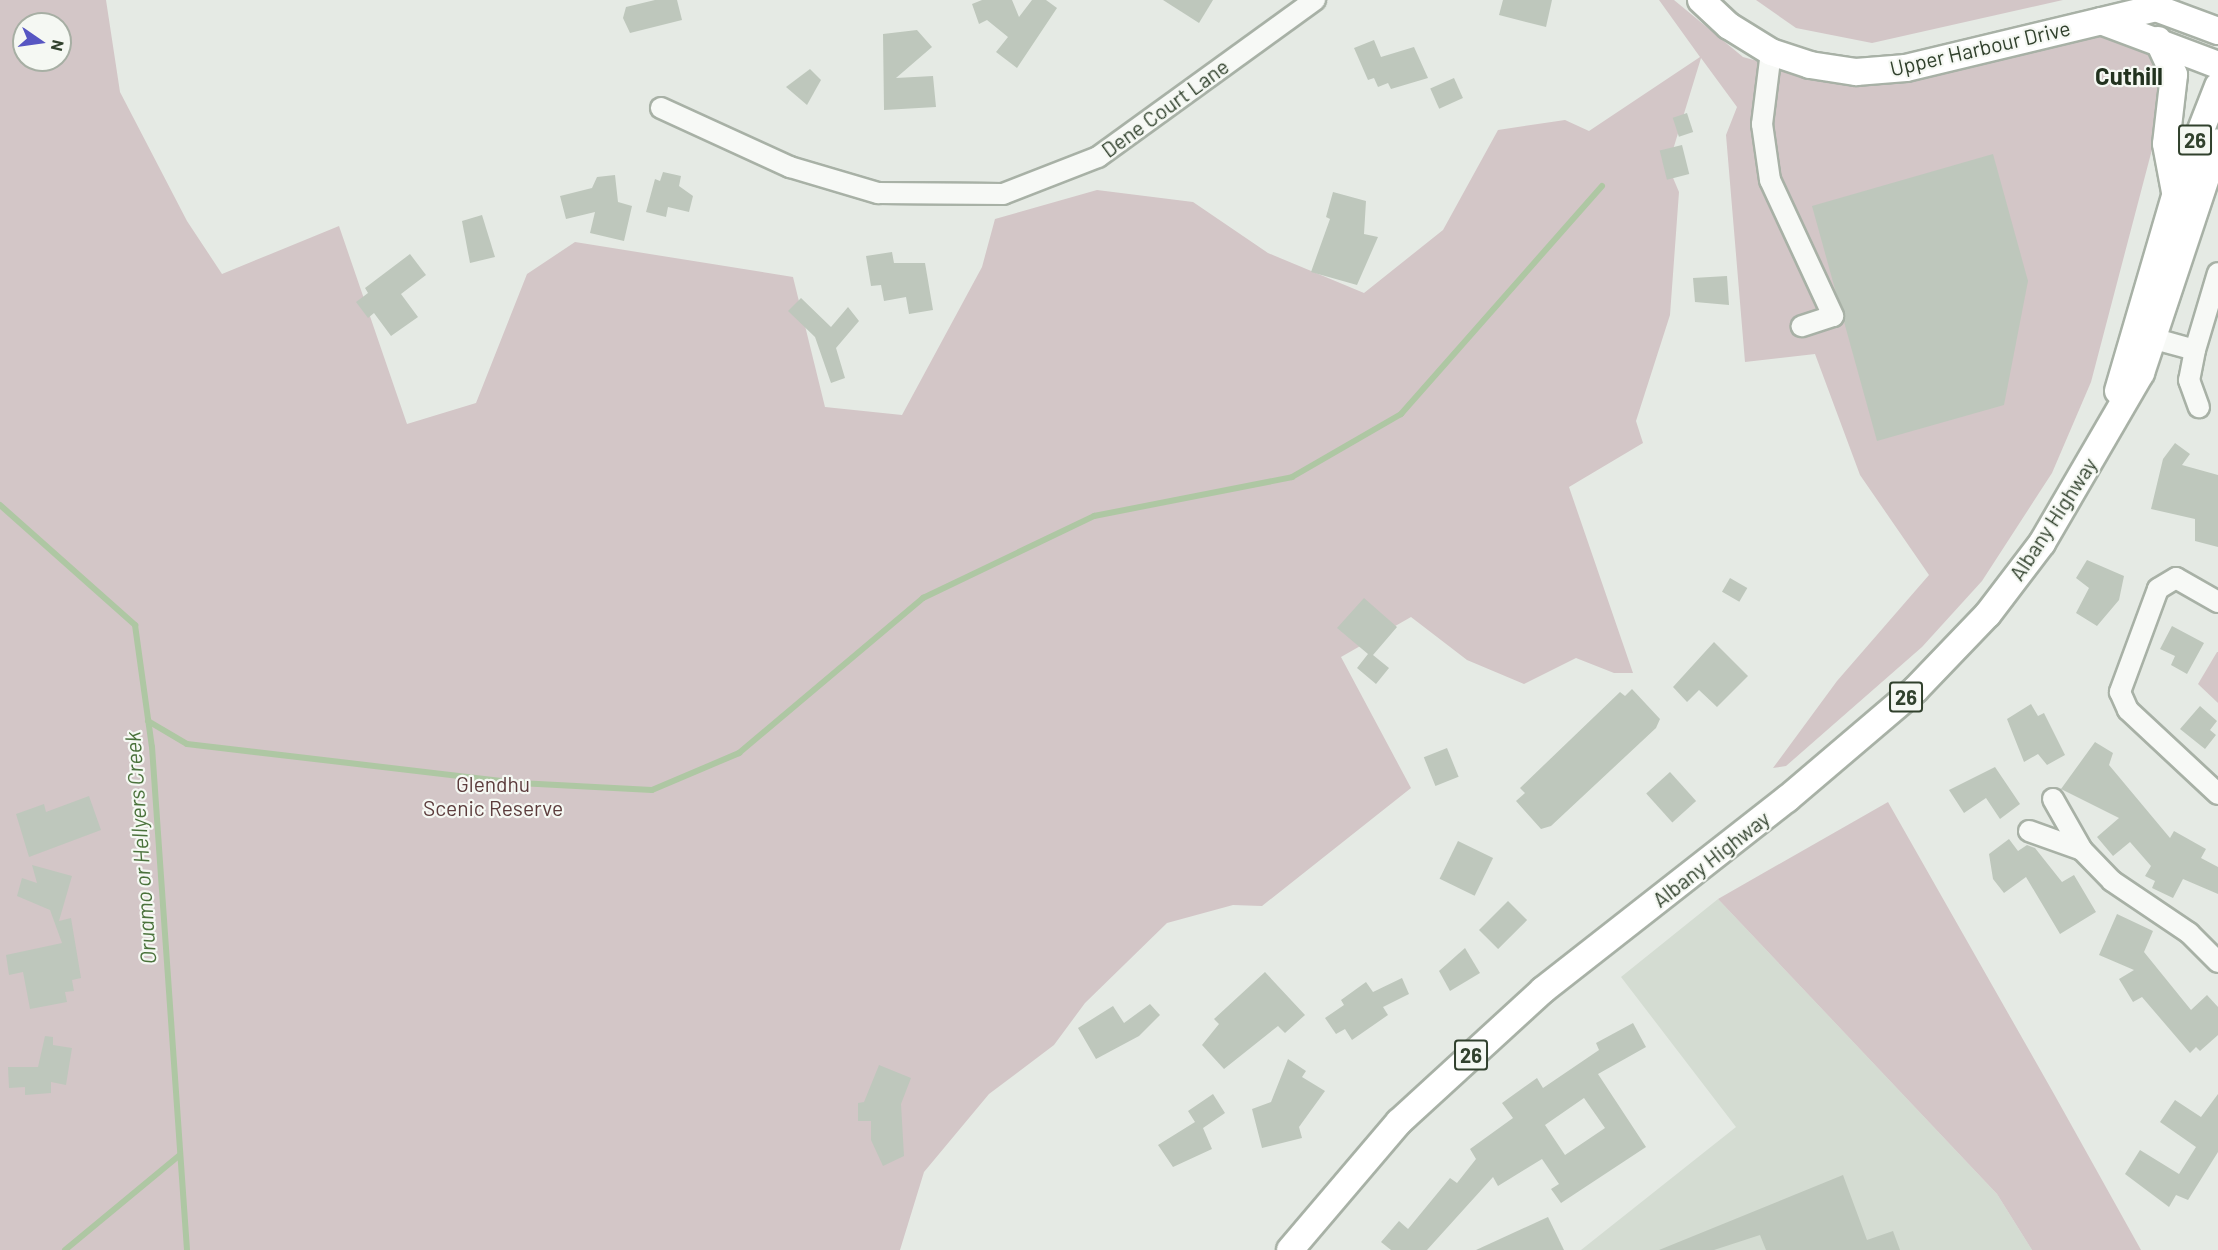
<!DOCTYPE html>
<style>
body{margin:0}
#map{position:relative;width:2218px;height:1250px;overflow:hidden;background:#e5eae4;font-family:Barlow,sans-serif}
div>[style]{position:absolute}
[style*='--x']{left:calc(var(--x)*1px);top:calc(var(--y)*1px);width:calc(var(--w)*1px);rotate:calc(var(--a)*1deg)}
.built>*{inset:0;background:#d4dcd2}
.green>*{inset:0;background:#d3c6c7}
.stream>*{height:6px;margin:-3px;padding:0 3px;transform-origin:3px;border-radius:3px;background:#aec7a3}
.building>*{inset:0;background:#bec7bc;transform-origin:0 0}
.roads{filter:drop-shadow(2px 0 #a8b1a6) drop-shadow(-2px 0 #a8b1a6) drop-shadow(0 2px #a8b1a6) drop-shadow(0 -2px #a8b1a6)}
.minor>*{height:20px;margin:-10px;padding:0 10px;transform-origin:10px;border-radius:10px;background:#f7f9f6}
.major>*{height:26px;margin:-13px;padding:0 13px;transform-origin:13px;border-radius:13px;background:#fff}
span{translate:-50% -50%;white-space:nowrap;text-align:center;line-height:1.15;-webkit-text-stroke:4.5px #f5f8f3;paint-order:stroke}
.shield-label span{padding:2px 4px;background:#f5f8f3;border:2px solid;border-radius:4px;-webkit-text-stroke-width:0}
.shield-label{font-size:20px;color:#31412d;font-weight:700}
.street-label{font-size:21px;color:#31412d}
.park-label{font-size:21px;color:#5c3c3c}
.water-label{font-size:22px;color:#4a723b;font-style:italic}
.quarter-label{font-size:24px;color:#22321f;font-weight:700}
.north{position:absolute;left:12px;top:12px;width:60px;height:60px;box-sizing:border-box;background:#f5f8f3;border:2px solid #a7afa4;border-radius:50%;rotate:103deg;font-size:16px;font-weight:700;line-height:24px;text-align:center;color:#31412d}
.north::after{content:'';display:block;margin:auto;width:21px;height:27px;background:#5756c2;clip-path:polygon(50% 0,100% 100%,50% 72%,0 100%)}
</style>
<div id="map">
<div class="built">
<i style="clip-path:polygon(1718px 899px,1997px 1194px,2032px 1250px,1581px 1250px,1736px 1127px,1621px 977px)"></i>
</div>
<div class="green">
<i style="clip-path:polygon(evenodd,0 0,106px 0,120px 92px,187px 221px,222px 274px,339px 226px,407px 424px,476px 403px,527px 274px,575px 242px,793px 277px,825px 407px,902px 415px,982px 267px,995px 219px,1097px 190px,1193px 202px,1268px 253px,1364px 293px,1443px 230px,1498px 130px,1565px 120px,1589px 131px,1700px 57px,1659px 0,1674px 0,1743px 57px,1814px 77px,2101px 30px,2157px 57px,2160px 119px,2091px 382px,2052px 473px,1982px 581px,1922px 647px,1786px 766px,1773px 768px,1837px 681px,1929px 575px,1860px 475px,1815px 354px,1745px 362px,1726px 135px,1737px 107px,1701px 58px,1668px 166px,1679px 192px,1670px 315px,1636px 421px,1643px 443px,1569px 487px,1633px 673px,1614px 673px,1576px 658px,1524px 684px,1467px 660px,1411px 617px,1341px 657px,1411px 788px,1262px 906px,1233px 905px,1167px 923px,1085px 1003px,1054px 1045px,989px 1094px,924px 1172px,900px 1250px,0 1250px,0 0,24px 24px,60px 24px,60px 60px,24px 60px,24px 24px)"></i>
<i style="clip-path:polygon(1756px 0,2063px 0,1872px 43px,1796px 28px)"></i>
<i style="clip-path:polygon(2217px 652px,2218px 652px,2218px 703px,2198px 684px)"></i>
<i style="clip-path:polygon(1888px 802px,2054px 1094px,2141px 1250px,2032px 1250px,1997px 1194px,1718px 899px)"></i>
</div>
<div class="stream">
<i style="--x:0;--y:505;--w:181;--a:41.6"></i>
<i style="--x:135;--y:625;--w:123;--a:82.1"></i>
<i style="--x:152;--y:747;--w:504;--a:86.02"></i>
<i style="--x:148;--y:721;--w:45;--a:30.5"></i>
<i style="--x:187;--y:744;--w:334;--a:6.7"></i>
<i style="--x:519;--y:783;--w:133;--a:3"></i>
<i style="--x:652;--y:790;--w:95;--a:-23"></i>
<i style="--x:739;--y:753;--w:241;--a:-40.1"></i>
<i style="--x:923;--y:598;--w:190;--a:-25.6"></i>
<i style="--x:1094;--y:516;--w:202;--a:-11.1"></i>
<i style="--x:1292;--y:477;--w:126;--a:-30"></i>
<i style="--x:1401;--y:414;--w:304;--a:-48.6"></i>
<i style="--x:65;--y:1250;--w:149;--a:-39.6"></i>
</div>
<div class="building">
<i style="clip-path:polygon(655px 0,677px 0,682px 20px,630px 33px,623px 18px,626px 7px)"></i>
<i style="clip-path:polygon(982px 0,1012px 0,1019px 17px,1032px 0,1046px 0,1057px 8px,1017px 68px,996px 52px,1008px 37px,987px 20px,979px 24px,972px 4px)"></i>
<i style="clip-path:polygon(1163px 0,1213px 0,1199px 23px)"></i>
<i style="clip-path:polygon(1503px 0,1552px 0,1546px 27px,1499px 15px)"></i>
<i style="clip-path:polygon(917px 30px,932px 47px,896px 78px,933px 76px,936px 107px,884px 110px,883px 34px)"></i>
<i style="clip-path:polygon(1374px 40px,1381px 57px,1414px 47px,1428px 78px,1391px 89px,1388px 83px,1378px 87px,1374px 78px,1368px 80px,1354px 48px)"></i>
<i style="clip-path:polygon(810px 69px,821px 80px,807px 105px,786px 87px)"></i>
<i style="left:1454px;top:78px;width:22px;height:26px;rotate:66deg"></i>
<i style="left:1687px;top:113px;width:20px;height:15px;rotate:72deg"></i>
<i style="left:1682px;top:145px;width:30px;height:23px;rotate:76deg"></i>
<i style="clip-path:polygon(1993px 154px,2028px 281px,2004px 405px,1877px 441px,1812px 206px)"></i>
<i style="clip-path:polygon(663px 172px,681px 176px,679px 186px,693px 196px,689px 212px,668px 207px,666px 217px,646px 212px,655px 179px,660px 181px)"></i>
<i style="clip-path:polygon(615px 175px,618px 202px,632px 206px,624px 241px,590px 233px,595px 212px,566px 219px,560px 196px,592px 188px,597px 177px)"></i>
<i style="clip-path:polygon(1333px 192px,1366px 201px,1364px 234px,1378px 237px,1357px 285px,1311px 272px,1330px 219px,1326px 217px)"></i>
<i style="clip-path:polygon(482px 215px,495px 257px,470px 263px,462px 221px)"></i>
<i style="clip-path:polygon(892px 252px,894px 263px,925px 263px,933px 310px,909px 314px,906px 297px,884px 301px,881px 285px,871px 286px,866px 256px)"></i>
<i style="clip-path:polygon(410px 254px,426px 275px,401px 294px,418px 317px,391px 336px,374px 313px,368px 318px,356px 302px,368px 293px,365px 288px)"></i>
<i style="clip-path:polygon(1727px 276px,1729px 305px,1695px 302px,1693px 278px)"></i>
<i style="clip-path:polygon(801px 298px,831px 327px,848px 307px,859px 321px,836px 348px,845px 378px,831px 383px,815px 337px,788px 311px)"></i>
<i style="clip-path:polygon(2175px 443px,2190px 454px,2182px 465px,2218px 475px,2218px 547px,2195px 541px,2195px 519px,2151px 509px,2163px 459px)"></i>
<i style="clip-path:polygon(2087px 560px,2124px 576px,2119px 600px,2097px 626px,2076px 613px,2089px 588px,2076px 578px)"></i>
<i style="left:1730px;top:578px;width:20px;height:16px;rotate:30deg"></i>
<i style="clip-path:polygon(1364px 598px,1397px 627px,1373px 655px,1389px 668px,1376px 684px,1357px 668px,1368px 654px,1337px 628px)"></i>
<i style="clip-path:polygon(2172px 626px,2204px 643px,2187px 674px,2171px 665px,2175px 656px,2160px 649px)"></i>
<i style="clip-path:polygon(1714px 642px,1748px 676px,1717px 707px,1699px 690px,1687px 702px,1673px 687px)"></i>
<i style="clip-path:polygon(1632px 689px,1660px 719px,1656px 728px,1551px 826px,1541px 829px,1516px 801px,1525px 793px,1520px 788px,1620px 692px,1625px 696px)"></i>
<i style="clip-path:polygon(2031px 704px,2038px 716px,2044px 713px,2065px 755px,2047px 765px,2038px 754px,2024px 762px,2007px 719px)"></i>
<i style="clip-path:polygon(2200px 706px,2217px 721px,2210px 730px,2216px 735px,2205px 749px,2180px 729px)"></i>
<i style="clip-path:polygon(2095px 742px,2113px 753px,2109px 765px,2170px 838px,2174px 831px,2206px 849px,2201px 858px,2218px 867px,2218px 894px,2183px 879px,2173px 898px,2152px 888px,2155px 881px,2145px 876px,2151px 866px,2130px 842px,2113px 856px,2097px 837px,2119px 818px,2061px 789px)"></i>
<i style="left:1447px;top:748px;width:31px;height:25px;rotate:68deg"></i>
<i style="clip-path:polygon(1995px 767px,2020px 804px,2000px 819px,1986px 798px,1964px 813px,1949px 790px)"></i>
<i style="left:1670px;top:772px;width:39px;height:32px;rotate:48deg"></i>
<i style="clip-path:polygon(89px 796px,101px 830px,29px 857px,16px 814px,44px 804px,46px 812px)"></i>
<i style="clip-path:polygon(2009px 839px,2018px 851px,2027px 845px,2035px 848px,2062px 882px,2074px 875px,2096px 912px,2060px 934px,2026px 877px,2004px 893px,1993px 879px,1989px 854px)"></i>
<i style="left:1458px;top:841px;width:39px;height:42px;rotate:26deg"></i>
<i style="clip-path:polygon(32px 865px,72px 876px,59px 921px,71px 918px,81px 978px,72px 980px,74px 991px,65px 992px,67px 1002px,30px 1009px,23px 972px,9px 975px,6px 955px,62px 943px,50px 910px,17px 896px,22px 878px,37px 883px)"></i>
<i style="left:1508px;top:901px;width:27px;height:41px;rotate:45deg"></i>
<i style="clip-path:polygon(2117px 914px,2153px 931px,2144px 952px,2191px 1010px,2207px 995px,2218px 1007px,2218px 1035px,2200px 1051px,2196px 1047px,2190px 1053px,2142px 997px,2133px 1002px,2119px 979px,2134px 970px,2099px 955px)"></i>
<i style="clip-path:polygon(1465px 948px,1480px 973px,1450px 991px,1439px 971px)"></i>
<i style="clip-path:polygon(1265px 972px,1305px 1015px,1285px 1033px,1278px 1026px,1224px 1069px,1202px 1045px,1219px 1024px,1214px 1019px)"></i>
<i style="clip-path:polygon(1402px 978px,1409px 994px,1383px 1007px,1388px 1015px,1352px 1040px,1345px 1029px,1336px 1034px,1325px 1018px,1344px 1005px,1341px 1000px,1366px 982px,1373px 992px)"></i>
<i style="clip-path:polygon(1150px 1004px,1160px 1015px,1139px 1036px,1096px 1059px,1078px 1028px,1113px 1006px,1124px 1023px)"></i>
<i style="clip-path:polygon(evenodd,1633px 1023px,1646px 1047px,1598px 1074px,1646px 1147px,1561px 1203px,1551px 1189px,1559px 1184px,1542px 1159px,1498px 1186px,1493px 1177px,1427px 1250px,1391px 1250px,1381px 1242px,1399px 1221px,1408px 1229px,1450px 1178px,1457px 1183px,1476px 1159px,1470px 1149px,1513px 1118px,1502px 1103px,1537px 1078px,1543px 1088px,1599px 1050px,1596px 1043px,1633px 1023px,1584px 1098px,1605px 1128px,1565px 1155px,1545px 1125px,1584px 1098px)"></i>
<i style="clip-path:polygon(45px 1036px,53px 1037px,53px 1045px,72px 1048px,66px 1085px,51px 1082px,51px 1093px,25px 1095px,25px 1087px,9px 1088px,8px 1067px,38px 1067px)"></i>
<i style="clip-path:polygon(1288px 1059px,1306px 1071px,1302px 1077px,1325px 1091px,1299px 1127px,1302px 1138px,1262px 1148px,1252px 1109px,1271px 1102px)"></i>
<i style="clip-path:polygon(879px 1065px,911px 1078px,901px 1104px,904px 1156px,883px 1166px,871px 1140px,871px 1121px,858px 1121px,858px 1103px,864px 1102px)"></i>
<i style="clip-path:polygon(1213px 1094px,1225px 1113px,1203px 1128px,1212px 1149px,1173px 1167px,1158px 1145px,1195px 1122px,1188px 1111px)"></i>
<i style="clip-path:polygon(2218px 1094px,2218px 1152px,2188px 1200px,2176px 1195px,2169px 1207px,2125px 1174px,2140px 1150px,2179px 1174px,2196px 1147px,2160px 1122px,2175px 1100px,2201px 1117px)"></i>
<i style="clip-path:polygon(1843px 1175px,1867px 1240px,1893px 1231px,1900px 1250px,1766px 1250px,1760px 1235px,1714px 1250px,1659px 1250px)"></i>
<i style="clip-path:polygon(1548px 1217px,1564px 1250px,1476px 1250px)"></i>
</div>
<div class="roads">
<div class="minor">
<i style="--x:1771;--y:52;--w:73;--a:97.1"></i>
<i style="--x:1762;--y:124;--w:57;--a:81.9"></i>
<i style="--x:1770;--y:180;--w:150;--a:65.1"></i>
<i style="--x:1833;--y:316;--w:33;--a:162"></i>
<i style="--x:661;--y:108;--w:142;--a:24.6"></i>
<i style="--x:790;--y:167;--w:92;--a:16.5"></i>
<i style="--x:878;--y:193;--w:125;--a:0.5"></i>
<i style="--x:1003;--y:194;--w:102;--a:-21.3"></i>
<i style="--x:1098;--y:157;--w:268;--a:-35.9"></i>
<i style="--x:2155;--y:339;--w:41;--a:15.4"></i>
<i style="--x:2195;--y:350;--w:80;--a:-73.4"></i>
<i style="--x:2195;--y:350;--w:31;--a:101"></i>
<i style="--x:2189;--y:380;--w:29;--a:70"></i>
<i style="--x:2218;--y:602;--w:48;--a:-150.3"></i>
<i style="--x:2176;--y:578;--w:21;--a:149"></i>
<i style="--x:2158;--y:589;--w:110;--a:110.3"></i>
<i style="--x:2120;--y:692;--w:20;--a:66"></i>
<i style="--x:2128;--y:710;--w:123;--a:43"></i>
<i style="--x:2053;--y:799;--w:59;--a:60.4"></i>
<i style="--x:2082;--y:850;--w:43;--a:45.9"></i>
<i style="--x:2112;--y:881;--w:93;--a:34"></i>
<i style="--x:2189;--y:933;--w:41;--a:45"></i>
<i style="--x:2029;--y:831;--w:56;--a:19.7"></i>
</div>
<div class="major">
<i style="--x:1701;--y:0;--w:38;--a:43"></i>
<i style="--x:1729;--y:26;--w:49;--a:31.8"></i>
<i style="--x:1771;--y:52;--w:41;--a:18.4"></i>
<i style="--x:1810;--y:65;--w:47;--a:8.7"></i>
<i style="--x:1856;--y:72;--w:50;--a:-4.6"></i>
<i style="--x:1906;--y:68;--w:257;--a:-13.5"></i>
<i style="--x:2156;--y:8;--w:66;--a:20.4"></i>
<i style="--x:2101;--y:21;--w:125;--a:20.6"></i>
<i style="--x:2158;--y:40;--w:38;--a:65"></i>
<i style="--x:2174;--y:75;--w:69;--a:96.6"></i>
<i style="--x:2166;--y:144;--w:49;--a:79.4"></i>
<i style="--x:2118;--y:391;--w:203;--a:-73.7"></i>
<i style="--x:2175;--y:196;--w:118;--a:-68.6"></i>
<i style="--x:1290;--y:1250;--w:168;--a:-49.6"></i>
<i style="--x:1399;--y:1122;--w:195;--a:-42.5"></i>
<i style="--x:1543;--y:990;--w:310;--a:-38.1"></i>
<i style="--x:1787;--y:799;--w:168;--a:-40.4"></i>
<i style="--x:1915;--y:690;--w:105;--a:-46.2"></i>
<i style="--x:1988;--y:614;--w:89;--a:-52.7"></i>
<i style="--x:2042;--y:543;--w:197;--a:-59.8"></i>
<i style="--x:2141;--y:373;--w:243;--a:-71.6"></i>
</div>
</div>
<div class="shield-label">
<span style="left:2195px;top:140px">26</span>
<span style="left:1906px;top:697px">26</span>
<span style="left:1471px;top:1055px">26</span>
</div>
<div class="street-label">
<span style="left:1980px;top:48px;rotate:-13deg">Upper Harbour Drive</span>
<span style="left:1165px;top:108px;rotate:-36deg">Dene Court Lane</span>
<span style="left:2053px;top:519px;rotate:-57deg">Albany Highway</span>
<span style="left:1711px;top:859px;rotate:-38deg">Albany Highway</span>
</div>
<div class="park-label">
<span style="left:493px;top:796px">Glendhu<br>Scenic Reserve</span>
</div>
<div class="water-label">
<span style="left:140px;top:848px;rotate:-94deg">Oruamo or Hellyers Creek</span>
</div>
<div class="quarter-label">
<span style="left:2129px;top:76px">Cuthill</span>
</div>
<div class="north">N</div>
</div>
